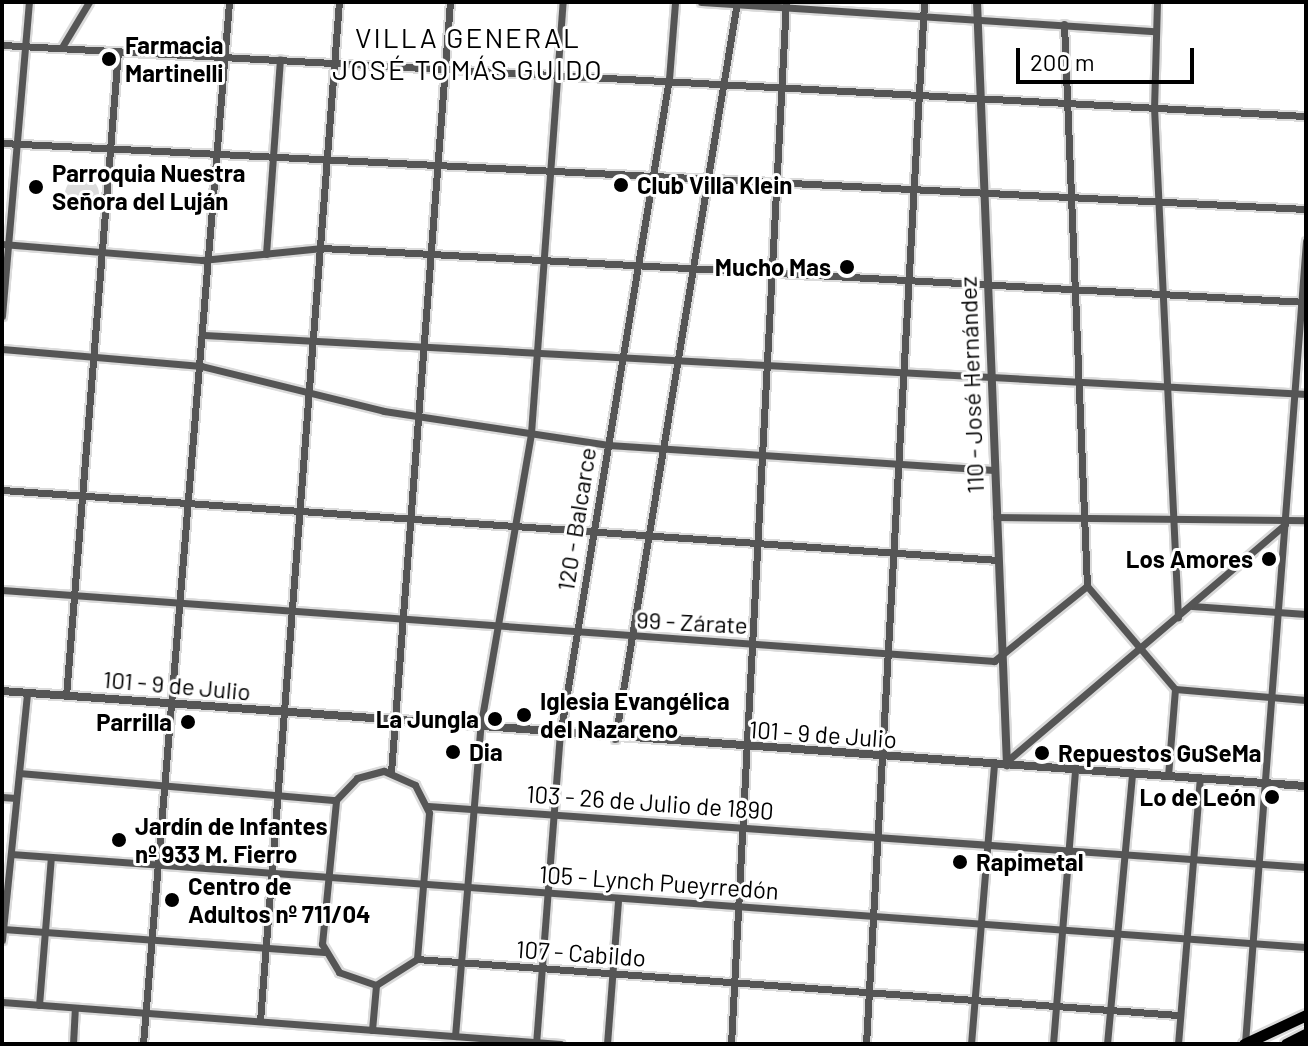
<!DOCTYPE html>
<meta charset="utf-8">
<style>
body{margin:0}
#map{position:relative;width:1308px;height:1046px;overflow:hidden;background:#fff;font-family:Barlow,sans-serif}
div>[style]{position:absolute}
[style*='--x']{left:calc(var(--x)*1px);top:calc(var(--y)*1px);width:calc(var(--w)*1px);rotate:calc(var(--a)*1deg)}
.green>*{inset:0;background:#dcdcdc}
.round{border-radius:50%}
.roads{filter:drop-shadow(2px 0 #dbdbdb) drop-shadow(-2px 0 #dbdbdb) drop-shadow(0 2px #dbdbdb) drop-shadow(0 -2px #dbdbdb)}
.minor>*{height:7px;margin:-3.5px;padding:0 3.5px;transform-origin:3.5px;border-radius:3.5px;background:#555}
.tertiary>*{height:8px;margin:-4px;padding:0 4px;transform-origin:4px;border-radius:4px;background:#555}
.primary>*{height:11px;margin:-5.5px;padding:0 5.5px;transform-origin:5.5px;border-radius:5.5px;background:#000}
.dots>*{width:22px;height:22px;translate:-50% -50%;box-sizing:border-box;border:4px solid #fff;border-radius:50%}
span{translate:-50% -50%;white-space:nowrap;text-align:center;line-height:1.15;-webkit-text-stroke:6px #fff;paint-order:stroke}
.poi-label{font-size:24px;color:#000;font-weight:700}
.left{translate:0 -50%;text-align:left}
.right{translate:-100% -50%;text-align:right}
.street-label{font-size:24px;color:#000}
.quarter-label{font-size:28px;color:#000;letter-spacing:2px}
.frame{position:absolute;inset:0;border:4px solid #000;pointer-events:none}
.scale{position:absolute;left:1016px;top:48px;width:178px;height:36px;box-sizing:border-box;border:4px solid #000;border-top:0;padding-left:10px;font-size:24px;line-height:28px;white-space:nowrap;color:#000;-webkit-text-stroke:6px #fff;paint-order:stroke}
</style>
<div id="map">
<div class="green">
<i class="round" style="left:65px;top:177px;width:34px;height:34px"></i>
</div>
<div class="roads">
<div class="minor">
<i style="--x:701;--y:2;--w:455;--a:3.7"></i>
<i style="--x:1157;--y:2;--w:105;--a:91.6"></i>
<i style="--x:1154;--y:107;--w:511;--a:87.31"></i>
<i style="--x:1064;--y:24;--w:562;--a:87.66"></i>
<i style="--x:2;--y:45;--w:1306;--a:3.12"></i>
<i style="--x:62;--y:47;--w:52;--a:-59"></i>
<i style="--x:2;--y:143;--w:1306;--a:2.9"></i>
<i style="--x:2;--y:244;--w:201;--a:4.6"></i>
<i style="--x:202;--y:260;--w:121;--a:-5.7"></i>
<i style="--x:322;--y:248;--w:985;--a:3.14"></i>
<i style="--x:266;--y:254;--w:195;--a:-85.9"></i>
<i style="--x:2;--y:316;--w:315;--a:-85.1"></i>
<i style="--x:204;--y:335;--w:1104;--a:3.06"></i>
<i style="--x:2;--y:349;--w:200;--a:4.9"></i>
<i style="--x:201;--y:366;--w:188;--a:13.8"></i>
<i style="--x:384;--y:411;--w:227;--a:8.6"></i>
<i style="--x:608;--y:445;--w:387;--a:3.7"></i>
<i style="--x:2;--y:490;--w:998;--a:4.02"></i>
<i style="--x:996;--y:517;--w:310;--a:0.6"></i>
<i style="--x:1087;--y:586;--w:135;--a:49.5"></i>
<i style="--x:1175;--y:689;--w:131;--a:4.8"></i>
<i style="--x:2;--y:590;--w:995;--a:4.09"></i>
<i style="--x:994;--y:661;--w:119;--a:-38.9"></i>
<i style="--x:1192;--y:606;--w:114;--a:4"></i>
<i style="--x:66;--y:696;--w:647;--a:-85.39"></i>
<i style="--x:615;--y:739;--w:747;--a:-80.6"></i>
<i style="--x:1007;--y:761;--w:365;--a:-40.4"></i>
<i style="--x:384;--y:771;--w:34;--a:24"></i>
<i style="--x:415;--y:785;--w:31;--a:63"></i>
<i style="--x:429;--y:813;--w:146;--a:94.7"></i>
<i style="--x:417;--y:959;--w:49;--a:147.6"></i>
<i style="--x:376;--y:985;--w:39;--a:-161"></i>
<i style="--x:339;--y:972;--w:33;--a:-121"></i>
<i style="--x:322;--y:944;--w:145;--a:-84.4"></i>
<i style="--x:336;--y:800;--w:30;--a:-46"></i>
<i style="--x:357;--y:778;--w:28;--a:-15"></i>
<i style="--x:391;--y:772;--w:772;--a:-85.62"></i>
<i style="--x:19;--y:773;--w:318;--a:4.9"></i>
<i style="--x:1168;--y:776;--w:87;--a:-85.4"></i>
<i style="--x:2;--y:797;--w:14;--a:4"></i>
<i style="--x:428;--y:806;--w:880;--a:3.97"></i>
<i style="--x:11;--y:854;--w:1298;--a:4.11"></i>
<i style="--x:3;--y:929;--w:322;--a:4.1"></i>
<i style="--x:2;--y:940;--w:248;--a:-84.2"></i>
<i style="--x:417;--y:959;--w:762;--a:4.21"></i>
<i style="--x:2;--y:1002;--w:560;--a:4.3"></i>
<i style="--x:39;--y:1005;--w:148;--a:-85.4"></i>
<i style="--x:260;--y:1021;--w:1022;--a:-85.57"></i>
<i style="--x:372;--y:1030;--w:45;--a:-84.9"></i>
<i style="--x:455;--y:1036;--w:308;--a:-85.3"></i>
<i style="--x:480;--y:729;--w:300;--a:-80.2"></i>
<i style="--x:531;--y:433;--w:432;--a:-85.8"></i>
<i style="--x:1245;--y:1043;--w:804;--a:-85.65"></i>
<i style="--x:73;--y:1044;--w:36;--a:-87"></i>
<i style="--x:143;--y:1044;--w:1046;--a:-85.28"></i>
<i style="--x:536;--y:1044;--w:310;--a:-85.6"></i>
<i style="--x:560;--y:735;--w:665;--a:-80.57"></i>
<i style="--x:669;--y:79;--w:77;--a:-85.5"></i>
<i style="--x:607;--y:1044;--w:143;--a:-85.6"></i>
<i style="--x:731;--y:1044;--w:1043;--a:-86.98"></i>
<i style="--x:866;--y:1044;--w:1044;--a:-86.81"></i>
<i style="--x:971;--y:1044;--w:280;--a:-85.3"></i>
<i style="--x:1053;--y:1044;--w:275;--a:-85.4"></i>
<i style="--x:1107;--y:1044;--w:271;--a:-84.7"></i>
<i style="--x:1178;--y:1044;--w:266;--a:-85.3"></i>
</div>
<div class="tertiary">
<i style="--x:977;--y:2;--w:764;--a:87.75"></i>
<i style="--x:2;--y:691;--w:1307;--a:4.17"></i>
</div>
<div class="primary">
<i style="--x:1244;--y:1044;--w:68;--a:-25.1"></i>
<i style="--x:1286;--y:1044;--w:22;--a:-27"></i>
</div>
</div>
<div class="dots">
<i style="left:109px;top:59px;background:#000"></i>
<i style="left:621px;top:185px;background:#000"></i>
<i style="left:36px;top:187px;background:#000"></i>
<i style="left:847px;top:267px;background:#000"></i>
<i style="left:1269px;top:559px;background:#000"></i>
<i style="left:524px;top:715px;background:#000"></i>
<i style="left:495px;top:719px;background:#000"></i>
<i style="left:188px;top:722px;background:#000"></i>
<i style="left:453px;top:752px;background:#000"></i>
<i style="left:1042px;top:753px;background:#000"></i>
<i style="left:1272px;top:797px;background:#000"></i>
<i style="left:119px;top:840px;background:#000"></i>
<i style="left:960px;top:862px;background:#000"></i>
<i style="left:172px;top:900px;background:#000"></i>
</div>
<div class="poi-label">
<span class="left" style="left:125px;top:59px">Farmacia<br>Martinelli</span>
<span class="left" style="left:52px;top:187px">Parroquia Nuestra<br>Señora del Luján</span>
<span class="left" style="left:637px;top:185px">Club Villa Klein</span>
<span class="right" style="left:831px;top:267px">Mucho Mas</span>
<span class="right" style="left:1253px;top:559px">Los Amores</span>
<span class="left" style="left:540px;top:715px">Iglesia Evangélica<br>del Nazareno</span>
<span class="right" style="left:479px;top:719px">La Jungla</span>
<span class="right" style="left:172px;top:722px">Parrilla</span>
<span class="left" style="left:469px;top:752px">Dia</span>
<span class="left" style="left:1058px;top:753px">Repuestos GuSeMa</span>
<span class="right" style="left:1256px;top:797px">Lo de León</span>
<span class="left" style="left:135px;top:840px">Jardín de Infantes<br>nº 933 M. Fierro</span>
<span class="left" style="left:976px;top:862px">Rapimetal</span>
<span class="left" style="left:188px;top:900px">Centro de<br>Adultos nº 711/04</span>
</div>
<div class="street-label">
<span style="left:971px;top:385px;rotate:-92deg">110 - José Hernández</span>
<span style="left:576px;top:519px;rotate:-81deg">120 - Balcarce</span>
<span style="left:692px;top:622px;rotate:3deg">99 - Zárate</span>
<span style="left:177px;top:685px;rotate:5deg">101 - 9 de Julio</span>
<span style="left:823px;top:734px;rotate:4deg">101 - 9 de Julio</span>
<span style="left:650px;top:802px;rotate:4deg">103 - 26 de Julio de 1890</span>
<span style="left:659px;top:882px;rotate:4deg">105 - Lynch Pueyrredón</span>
<span style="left:581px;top:953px;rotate:4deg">107 - Cabildo</span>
</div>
<div class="quarter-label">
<span style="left:468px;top:53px">VILLA GENERAL<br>JOSÉ TOMÁS GUIDO</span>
</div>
<div class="frame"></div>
<div class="scale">200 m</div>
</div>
